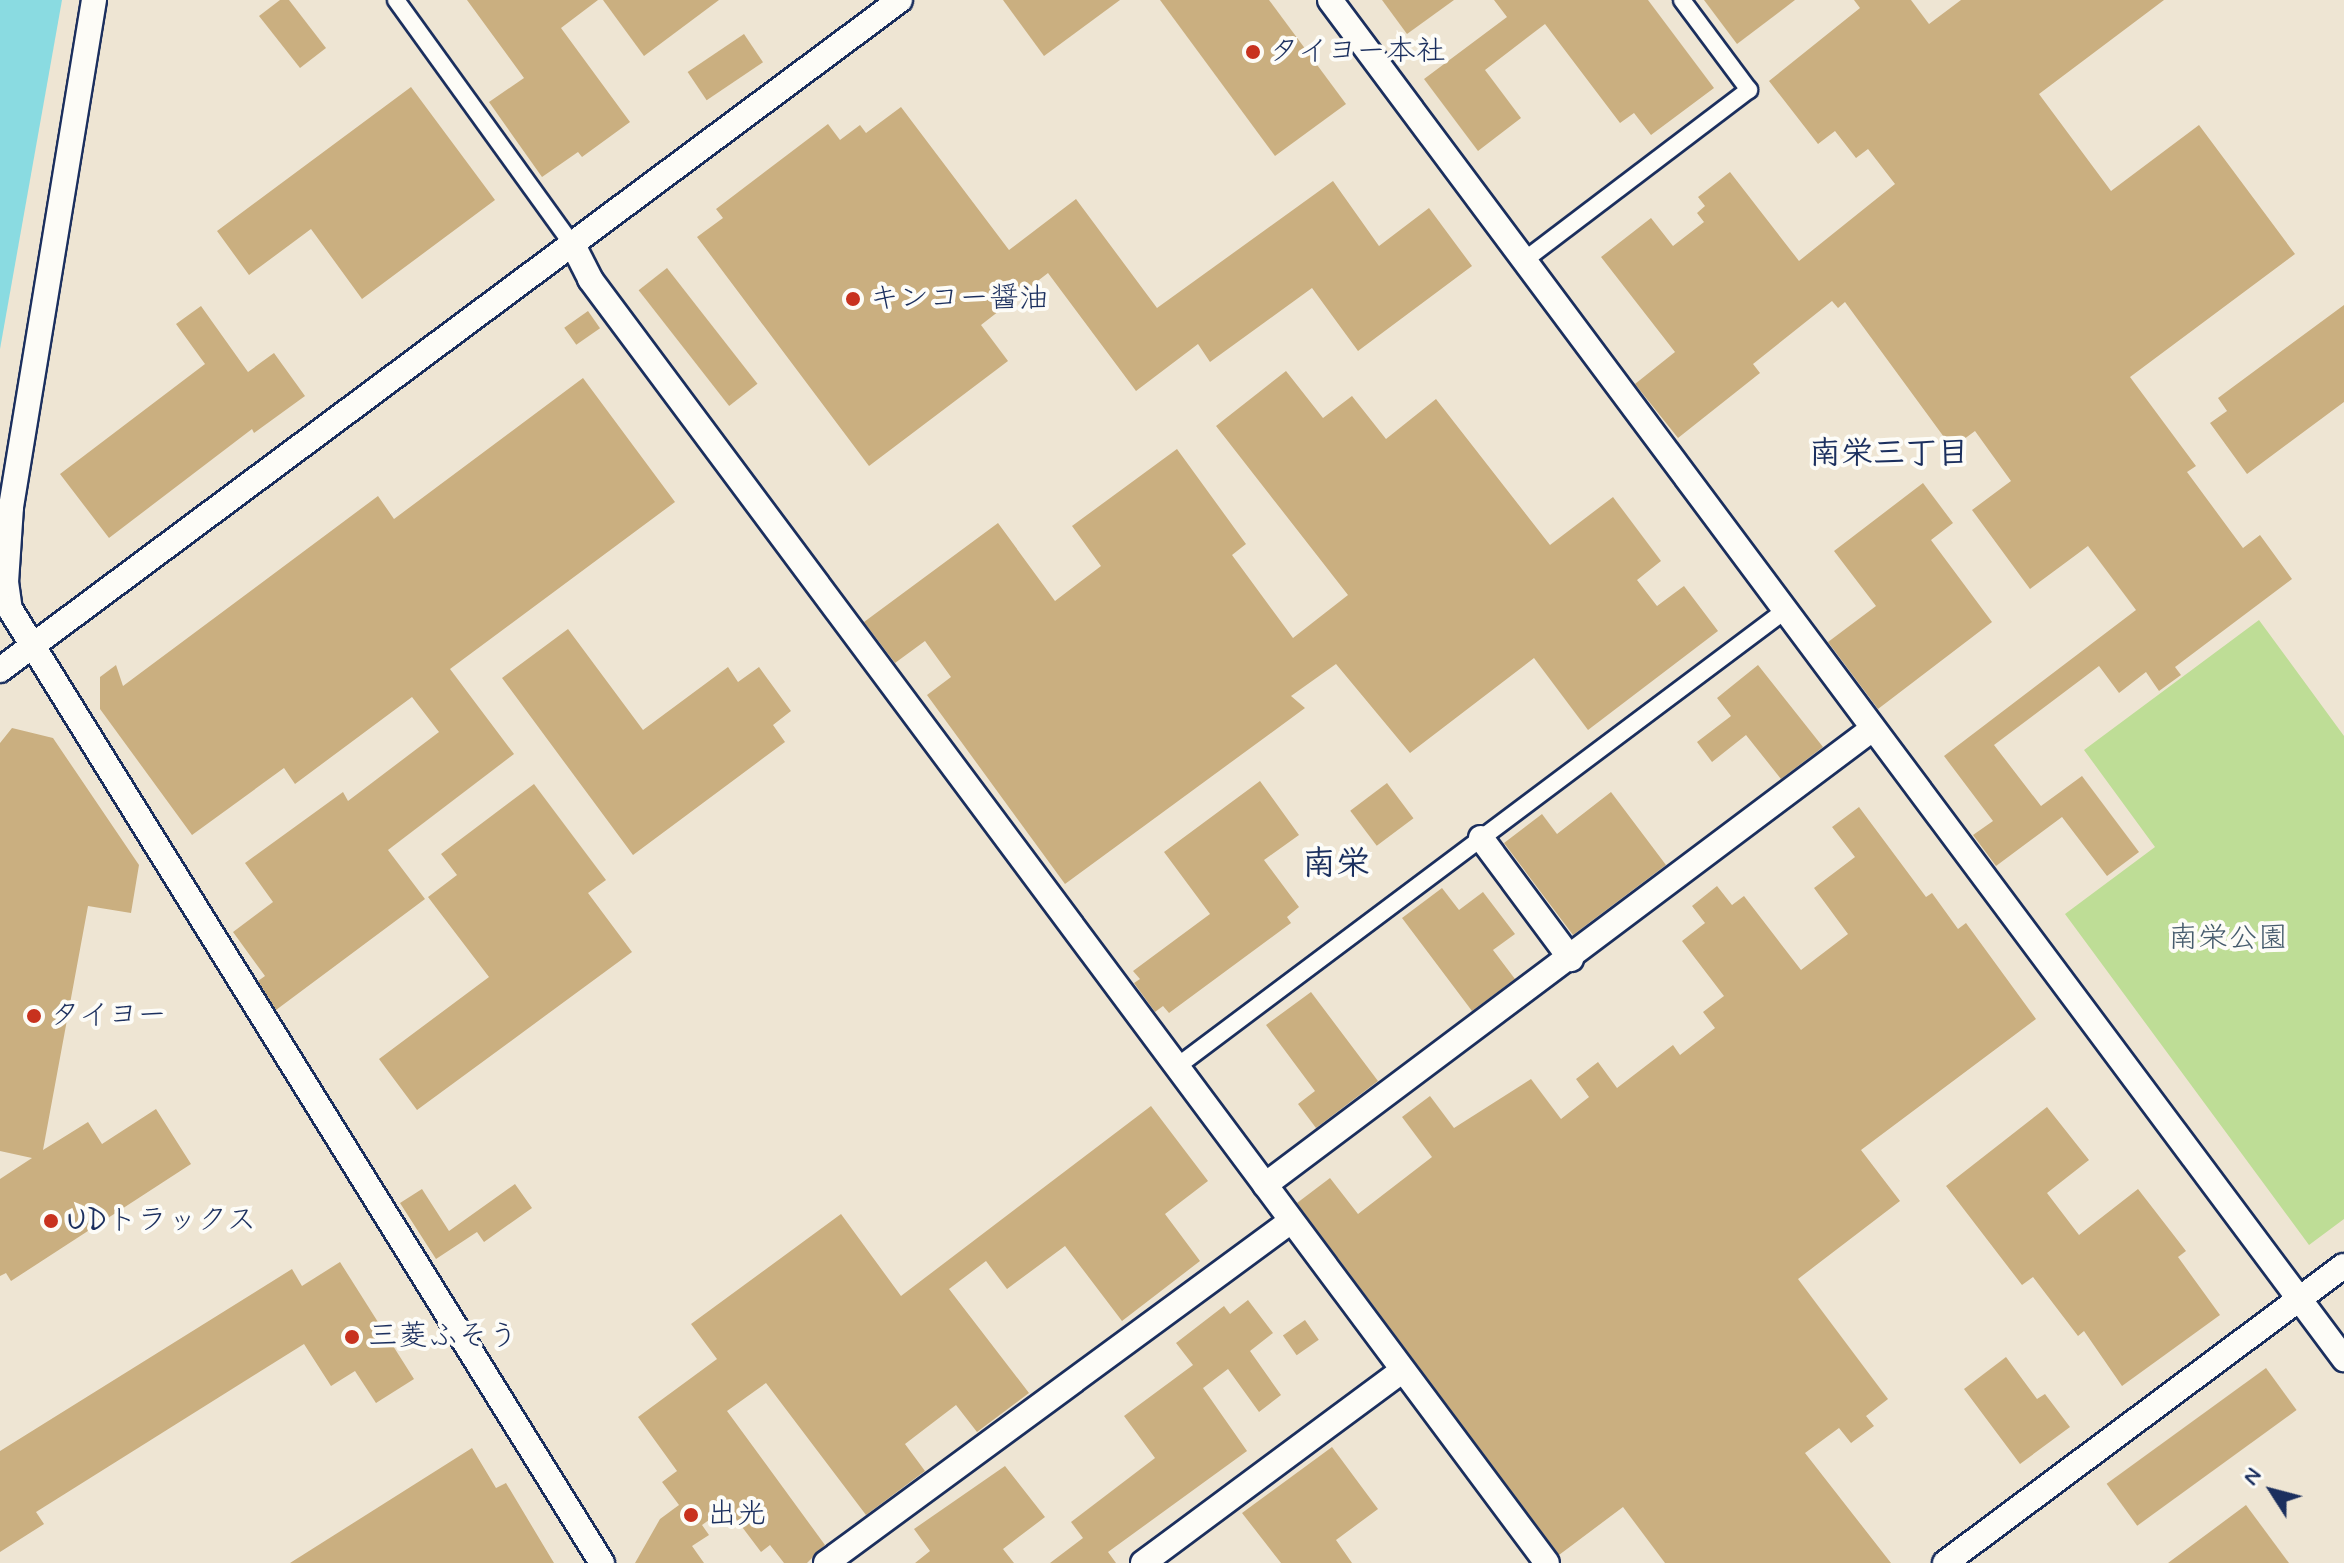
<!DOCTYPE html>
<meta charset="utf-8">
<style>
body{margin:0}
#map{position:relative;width:2344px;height:1563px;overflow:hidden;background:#eee5d3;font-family:Mynerve,"Klee One",sans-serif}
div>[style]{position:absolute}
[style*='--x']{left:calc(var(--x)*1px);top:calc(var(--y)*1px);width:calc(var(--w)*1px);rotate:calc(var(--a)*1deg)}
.green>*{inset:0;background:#bedd96}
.water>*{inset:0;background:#8adbe1}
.building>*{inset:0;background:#caaf80;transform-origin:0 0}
.roads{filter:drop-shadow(2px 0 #1b2f5e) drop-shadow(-2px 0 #1b2f5e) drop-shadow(0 2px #1b2f5e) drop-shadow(0 -2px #1b2f5e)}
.street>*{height:16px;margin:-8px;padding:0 8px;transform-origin:8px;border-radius:8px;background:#fdfcf7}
.secondary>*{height:24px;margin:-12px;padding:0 12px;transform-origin:12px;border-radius:12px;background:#fdfcf7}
.dots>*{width:22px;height:22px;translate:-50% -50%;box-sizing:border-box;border:4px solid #fdfcf7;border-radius:50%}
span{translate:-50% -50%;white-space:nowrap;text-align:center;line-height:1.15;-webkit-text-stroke:8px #fdfcf7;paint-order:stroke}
.poi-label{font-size:30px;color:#1b2f5e}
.left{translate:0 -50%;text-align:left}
.park-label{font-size:30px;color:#445a6c}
.neighbourhood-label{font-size:32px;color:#1b2f5e;font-weight:700}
.quarter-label{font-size:34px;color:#1b2f5e;font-weight:700}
.north{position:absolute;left:2232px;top:1451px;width:80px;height:80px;-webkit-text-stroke:6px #fdfcf7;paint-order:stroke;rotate:306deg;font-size:22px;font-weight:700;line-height:32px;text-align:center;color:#1b2f5e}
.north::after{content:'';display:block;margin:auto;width:28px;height:36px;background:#1b2f5e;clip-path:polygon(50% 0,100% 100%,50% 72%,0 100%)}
</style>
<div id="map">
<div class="green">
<i style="clip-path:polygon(2259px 620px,2344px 736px,2344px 1219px,2309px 1245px,2065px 914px,2155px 847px,2084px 750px)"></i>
</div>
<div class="water">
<i style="clip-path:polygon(0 0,62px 0,0 349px)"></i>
</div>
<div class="building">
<i style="clip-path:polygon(280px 0,289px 0,326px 48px,300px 68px,259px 16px)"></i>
<i style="clip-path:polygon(467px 0,598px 0,561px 28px,630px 122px,582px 157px,578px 152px,542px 177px,489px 102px,524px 78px)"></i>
<i style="clip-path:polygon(603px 0,719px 0,644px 56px)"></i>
<i style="clip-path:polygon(1003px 0,1120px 0,1044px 56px)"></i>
<i style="clip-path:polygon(1160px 0,1269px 0,1346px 104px,1275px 156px)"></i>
<i style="clip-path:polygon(1382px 0,1454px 0,1407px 34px)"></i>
<i style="clip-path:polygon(1494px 0,1648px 0,1714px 88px,1651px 135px,1634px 113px,1620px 123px,1545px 24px,1485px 70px,1521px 118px,1478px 151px,1424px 79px,1507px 17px)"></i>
<i style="clip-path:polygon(1704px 0,1795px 0,1737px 44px)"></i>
<i style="clip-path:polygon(1854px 0,1911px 0,1929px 24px,1961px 0,2164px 0,2039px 94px,2111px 191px,2199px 125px,2295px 254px,2130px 377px,2196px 466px,2187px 472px,2243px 548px,2260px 535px,2292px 579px,2175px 667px,2181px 675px,2159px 691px,2146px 672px,2119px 693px,2099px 666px,1994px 745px,2041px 806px,2082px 776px,2139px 852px,2107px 876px,2062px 817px,1996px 866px,1973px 835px,1993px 821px,1944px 756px,2136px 610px,2088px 546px,2030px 589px,1972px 510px,2011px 481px,1975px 431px,1952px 448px,1845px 302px,1838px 308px,1832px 301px,1753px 364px,1760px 373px,1678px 438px,1635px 384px,1675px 352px,1601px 257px,1651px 218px,1673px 246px,1704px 222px,1697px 213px,1705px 206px,1698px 197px,1730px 172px,1799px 261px,1895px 184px,1868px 149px,1856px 158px,1835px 131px,1818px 144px,1769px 81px,1860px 8px)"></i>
<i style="left:744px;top:34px;width:34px;height:68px;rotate:56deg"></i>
<i style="clip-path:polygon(411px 87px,495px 200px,362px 299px,311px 229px,249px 275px,217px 231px)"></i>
<i style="clip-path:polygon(901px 107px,1009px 250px,1076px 199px,1157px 308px,1333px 181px,1379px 246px,1429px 208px,1472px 266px,1358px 351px,1312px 288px,1210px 362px,1198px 344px,1136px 391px,1048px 273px,981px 325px,1008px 361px,869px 466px,697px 237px,723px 218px,716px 209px,828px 124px,840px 140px,860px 125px,866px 133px)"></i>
<i style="left:667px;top:268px;width:147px;height:36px;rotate:52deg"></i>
<i style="clip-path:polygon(2344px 305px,2344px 402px,2247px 474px,2210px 423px,2227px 411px,2218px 398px)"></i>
<i style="clip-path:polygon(201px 306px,248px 372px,274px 353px,305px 396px,254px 433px,252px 429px,109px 538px,60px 474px,205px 364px,176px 324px)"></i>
<i style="left:588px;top:311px;width:21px;height:29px;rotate:55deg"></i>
<i style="clip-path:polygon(1286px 371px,1323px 418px,1352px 396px,1386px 439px,1436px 399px,1550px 545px,1613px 497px,1661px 561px,1637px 580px,1657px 606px,1684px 586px,1718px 631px,1588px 730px,1534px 658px,1410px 753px,1336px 664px,1291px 696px,1305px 708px,1065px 884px,927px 695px,951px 677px,925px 641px,895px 663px,864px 622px,998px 523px,1055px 601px,1101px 566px,1072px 526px,1177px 449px,1246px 544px,1232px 555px,1293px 638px,1348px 595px,1216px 426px)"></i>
<i style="clip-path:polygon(583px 378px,675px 502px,450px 669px,514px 754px,388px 850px,425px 899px,276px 1010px,258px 981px,265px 976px,233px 932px,273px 902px,245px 863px,343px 792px,348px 801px,439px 732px,412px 697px,295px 784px,284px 768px,192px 835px,100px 709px,100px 677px,116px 665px,123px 686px,378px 496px,394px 519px)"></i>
<i style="clip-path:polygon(1923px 483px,1953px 523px,1931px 540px,1992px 622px,1878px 709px,1828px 642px,1876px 606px,1834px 551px)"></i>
<i style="clip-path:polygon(568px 629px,643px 730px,728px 667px,738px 682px,759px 667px,791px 711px,773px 725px,785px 742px,633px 855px,502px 678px)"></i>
<i style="clip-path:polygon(1758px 665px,1823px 747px,1781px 779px,1746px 735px,1712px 762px,1697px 742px,1731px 716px,1717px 698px)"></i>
<i style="clip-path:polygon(12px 728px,53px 738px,139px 865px,131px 913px,88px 906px,43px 1150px,88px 1122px,102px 1144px,156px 1109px,191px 1164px,11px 1281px,6px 1273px,0 1276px,0 1179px,32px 1158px,0 1151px,0 743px)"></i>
<i style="clip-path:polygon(1260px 781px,1299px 835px,1264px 860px,1299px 907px,1287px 917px,1291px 923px,1169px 1013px,1163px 1006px,1155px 1012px,1134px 983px,1140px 979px,1133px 971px,1210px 914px,1164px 852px)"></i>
<i style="left:1387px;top:783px;width:44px;height:46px;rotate:53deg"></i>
<i style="clip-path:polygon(534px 784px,606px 880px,588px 893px,632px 952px,417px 1110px,379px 1059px,489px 977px,428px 897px,457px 875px,441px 854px)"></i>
<i style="clip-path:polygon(1611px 792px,1666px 865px,1573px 935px,1504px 843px,1542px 814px,1557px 834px)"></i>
<i style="clip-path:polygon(1859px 807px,1926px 897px,1932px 893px,1958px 929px,1966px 923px,2036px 1019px,1861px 1150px,1900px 1201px,1798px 1279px,1888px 1399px,1866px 1416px,1874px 1426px,1851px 1443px,1839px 1428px,1805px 1453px,1891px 1563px,1665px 1563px,1623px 1507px,1559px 1555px,1297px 1203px,1330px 1178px,1358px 1214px,1432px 1157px,1402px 1117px,1430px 1096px,1454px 1128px,1531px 1079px,1561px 1119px,1589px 1097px,1576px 1079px,1598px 1062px,1617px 1088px,1673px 1045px,1680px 1055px,1715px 1028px,1703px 1012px,1724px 996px,1682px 941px,1705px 923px,1692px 906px,1717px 886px,1732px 905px,1744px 896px,1801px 970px,1848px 934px,1814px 888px,1855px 857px,1832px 827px)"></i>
<i style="clip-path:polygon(1442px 888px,1459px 910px,1483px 892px,1515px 934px,1493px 950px,1515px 979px,1472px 1011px,1402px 918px)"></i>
<i style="clip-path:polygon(1311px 992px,1378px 1081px,1316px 1128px,1298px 1104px,1315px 1091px,1266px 1025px)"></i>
<i style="clip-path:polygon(1151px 1106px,1208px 1181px,1165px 1214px,1200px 1261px,1122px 1321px,1065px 1246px,1007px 1289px,986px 1261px,949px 1289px,1029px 1393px,977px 1432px,956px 1405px,905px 1444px,925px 1471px,866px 1515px,766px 1383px,727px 1411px,825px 1545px,807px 1563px,784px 1563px,770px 1545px,761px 1552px,727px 1507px,702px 1525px,709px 1535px,692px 1546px,704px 1563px,635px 1563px,660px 1519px,679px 1505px,662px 1482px,677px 1471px,638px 1417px,717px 1359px,691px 1324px,841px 1214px,901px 1296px)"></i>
<i style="clip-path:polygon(2047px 1107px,2089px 1160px,2047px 1193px,2079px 1235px,2138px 1189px,2186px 1251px,2178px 1257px,2220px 1315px,2122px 1386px,2084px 1331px,2078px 1336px,2033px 1277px,2022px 1285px,1946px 1186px)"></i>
<i style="clip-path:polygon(515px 1184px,532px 1208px,484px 1242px,477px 1232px,436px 1259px,400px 1203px,422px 1189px,449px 1231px)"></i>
<i style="clip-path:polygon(340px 1262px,414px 1379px,376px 1403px,355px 1371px,331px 1386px,304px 1344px,36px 1512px,44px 1524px,0 1552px,0 1451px,292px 1269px,302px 1286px)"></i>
<i style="clip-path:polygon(1248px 1300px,1273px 1333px,1250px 1351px,1281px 1395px,1259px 1412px,1228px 1369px,1203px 1388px,1247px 1451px,1108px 1552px,1116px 1563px,1050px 1563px,1083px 1538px,1071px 1522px,1155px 1458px,1124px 1416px,1193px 1365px,1176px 1343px,1224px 1306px,1230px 1314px)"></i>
<i style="left:1305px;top:1320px;width:24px;height:27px;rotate:55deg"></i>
<i style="clip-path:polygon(2006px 1357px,2037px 1399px,2045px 1394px,2070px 1427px,2020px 1464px,1964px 1389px)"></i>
<i style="left:2266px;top:1368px;width:52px;height:197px;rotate:54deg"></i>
<i style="clip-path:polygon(1332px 1447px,1378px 1509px,1336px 1540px,1352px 1563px,1281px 1563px,1242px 1513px)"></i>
<i style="clip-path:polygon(472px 1448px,496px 1488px,506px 1483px,554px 1563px,290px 1563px)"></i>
<i style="clip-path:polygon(1005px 1466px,1045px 1517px,1003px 1549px,1014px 1563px,915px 1563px,930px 1551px,914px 1529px)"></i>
<i style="clip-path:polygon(2246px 1505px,2289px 1563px,2168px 1563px)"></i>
</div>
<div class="roads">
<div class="street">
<i style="--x:396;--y:0;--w:302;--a:54.2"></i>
<i style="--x:1522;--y:262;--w:285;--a:-37.2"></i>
<i style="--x:1749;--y:90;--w:112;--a:-126.7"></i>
<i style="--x:1179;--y:1065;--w:755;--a:-36.87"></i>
</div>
<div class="secondary">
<i style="--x:94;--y:0;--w:514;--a:99.3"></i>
<i style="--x:11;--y:507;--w:75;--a:93.8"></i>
<i style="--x:6;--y:582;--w:27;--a:82"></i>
<i style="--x:10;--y:609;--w:1123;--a:58.18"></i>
<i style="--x:1330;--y:0;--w:1696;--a:53.27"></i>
<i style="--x:573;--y:245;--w:38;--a:63"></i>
<i style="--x:590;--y:279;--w:1601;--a:53.3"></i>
<i style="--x:0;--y:670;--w:1122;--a:-36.67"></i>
<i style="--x:1481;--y:838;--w:151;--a:53.4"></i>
<i style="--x:1265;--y:1185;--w:758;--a:-36.9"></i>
<i style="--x:826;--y:1563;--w:577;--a:-36.33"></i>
<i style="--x:1143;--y:1563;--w:322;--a:-36.6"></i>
<i style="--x:1945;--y:1563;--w:497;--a:-36.7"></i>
</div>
</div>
<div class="dots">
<i style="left:1253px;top:52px;background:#c8321e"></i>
<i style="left:853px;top:299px;background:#c8321e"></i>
<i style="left:34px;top:1016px;background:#c8321e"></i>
<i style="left:51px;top:1221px;background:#c8321e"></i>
<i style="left:352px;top:1337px;background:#c8321e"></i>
<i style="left:691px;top:1515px;background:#c8321e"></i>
</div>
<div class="poi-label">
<span class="left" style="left:1269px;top:52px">タイヨー本社</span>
<span class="left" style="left:869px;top:299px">キンコー醤油</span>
<span class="left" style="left:50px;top:1016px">タイヨー</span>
<span class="left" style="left:67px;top:1221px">UDトラックス</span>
<span class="left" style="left:368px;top:1337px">三菱ふそう</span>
<span class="left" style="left:707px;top:1515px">出光</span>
</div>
<div class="park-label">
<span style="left:2228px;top:939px">南栄公園</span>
</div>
<div class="neighbourhood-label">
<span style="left:1889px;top:454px">南栄三丁目</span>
</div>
<div class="quarter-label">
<span style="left:1336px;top:865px">南栄</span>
</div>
<div class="north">N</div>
</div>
